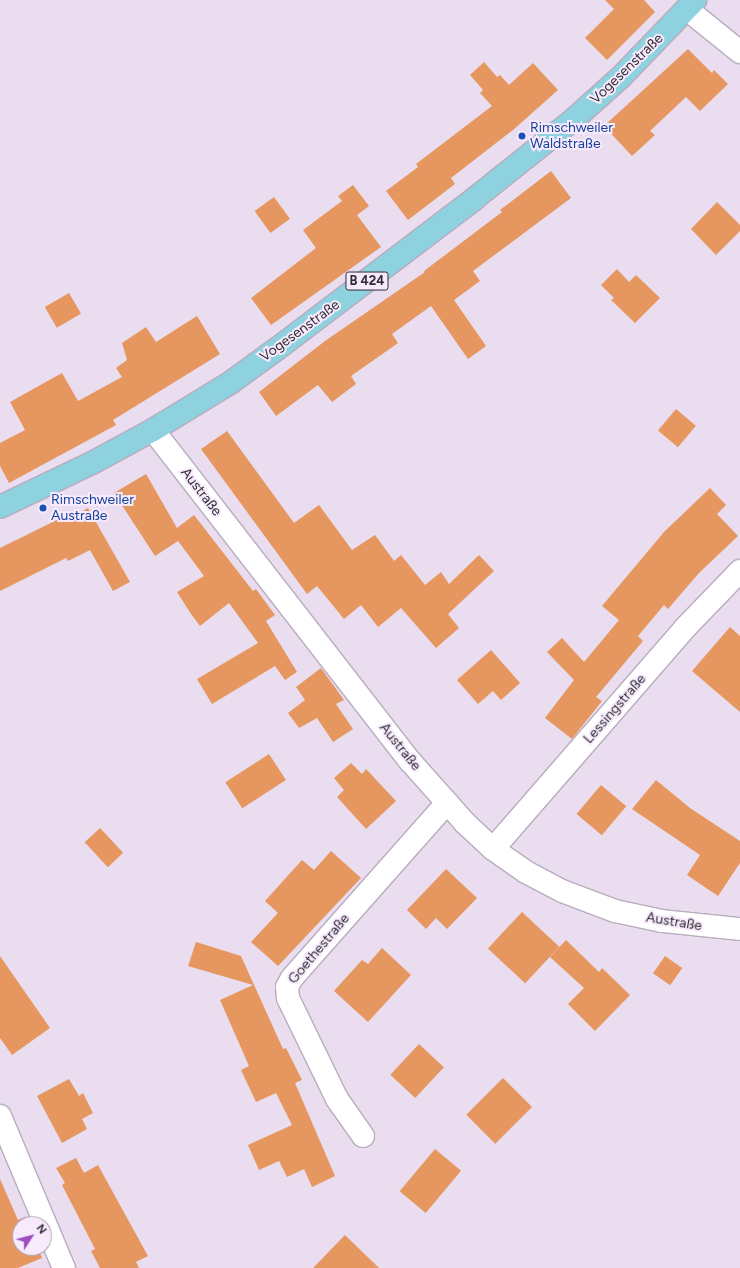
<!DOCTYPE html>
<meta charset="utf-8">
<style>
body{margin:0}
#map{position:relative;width:740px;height:1268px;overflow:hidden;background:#e9ddef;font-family:Figtree,sans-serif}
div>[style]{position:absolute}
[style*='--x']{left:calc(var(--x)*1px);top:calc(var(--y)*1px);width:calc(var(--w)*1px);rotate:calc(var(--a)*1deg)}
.building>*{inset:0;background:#e6975f;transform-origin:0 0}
.roads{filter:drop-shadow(1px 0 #b8acbe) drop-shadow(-1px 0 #b8acbe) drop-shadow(0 1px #b8acbe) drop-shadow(0 -1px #b8acbe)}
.minor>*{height:22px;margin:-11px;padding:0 11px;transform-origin:11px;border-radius:11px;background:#fff}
.major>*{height:22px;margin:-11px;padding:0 11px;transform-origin:11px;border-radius:11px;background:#8ed1df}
.dots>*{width:11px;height:11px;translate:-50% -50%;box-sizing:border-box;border:2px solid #f6eafc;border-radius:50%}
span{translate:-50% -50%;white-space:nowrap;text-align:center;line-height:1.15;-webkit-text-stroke:4px #f6eafc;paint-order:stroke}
.shield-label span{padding:1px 3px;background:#f6eafc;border:1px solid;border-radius:3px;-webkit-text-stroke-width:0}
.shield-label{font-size:13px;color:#312d34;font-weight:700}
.street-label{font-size:14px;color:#312d34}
.transit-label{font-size:14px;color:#164399}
.left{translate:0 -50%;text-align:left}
.north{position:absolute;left:12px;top:1216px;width:40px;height:40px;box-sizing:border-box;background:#f6eafc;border:1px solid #a79eac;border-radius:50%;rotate:54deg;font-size:11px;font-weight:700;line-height:16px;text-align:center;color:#312d34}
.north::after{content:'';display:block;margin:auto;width:14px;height:18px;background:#9b4ebf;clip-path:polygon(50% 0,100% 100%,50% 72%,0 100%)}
</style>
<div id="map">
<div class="building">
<i style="clip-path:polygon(605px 0,644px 0,655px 12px,607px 60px,585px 38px,614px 9px)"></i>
<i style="clip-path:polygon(688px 49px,712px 73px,714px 70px,728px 84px,700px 111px,686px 97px,650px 131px,655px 135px,632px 156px,604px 126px)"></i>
<i style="clip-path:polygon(484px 62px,497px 77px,500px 75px,509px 85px,533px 63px,558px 90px,513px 130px,451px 178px,455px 184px,408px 220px,386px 191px,418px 167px,416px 164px,492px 106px,480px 93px,483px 90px,470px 75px)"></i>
<i style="clip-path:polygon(551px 171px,571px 198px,473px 271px,480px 281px,454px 300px,486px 346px,468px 359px,431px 306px,392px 334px,398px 343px,351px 376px,356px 384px,332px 402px,318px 385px,276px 416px,259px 392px,325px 341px,425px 272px,424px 271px,502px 212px,500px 210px)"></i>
<i style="clip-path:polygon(353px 185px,369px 206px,357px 215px,381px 247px,271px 325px,251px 298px,316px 248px,303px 230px,342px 201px,338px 196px)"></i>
<i style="left:274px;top:197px;width:27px;height:24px;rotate:54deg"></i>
<i style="clip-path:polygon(717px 202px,740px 225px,740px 231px,716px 255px,691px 229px)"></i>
<i style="clip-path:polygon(617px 269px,629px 282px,636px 275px,660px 298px,635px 323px,611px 300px,614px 298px,601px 285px)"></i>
<i style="left:69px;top:293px;width:24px;height:28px;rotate:60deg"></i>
<i style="clip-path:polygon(197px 316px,220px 354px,113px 420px,116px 425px,9px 483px,0 466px,0 443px,25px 430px,10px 402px,62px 373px,78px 401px,122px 377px,116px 368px,127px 360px,122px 343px,146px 327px,156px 342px)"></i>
<i style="left:676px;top:409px;width:26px;height:28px;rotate:40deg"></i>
<i style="clip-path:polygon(227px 431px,294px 523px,319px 505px,352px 550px,375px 535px,394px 561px,401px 555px,425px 585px,441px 572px,449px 584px,479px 555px,494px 571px,448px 614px,459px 628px,436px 648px,401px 608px,378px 627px,361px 605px,344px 619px,317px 586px,307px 594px,201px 449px)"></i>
<i style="clip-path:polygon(146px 474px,177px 528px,194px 515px,253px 591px,256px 589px,275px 615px,266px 621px,297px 672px,285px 680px,275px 666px,212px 704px,197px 679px,258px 643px,229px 603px,200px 626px,191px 614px,177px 592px,204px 576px,178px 541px,155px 556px,114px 493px)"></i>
<i style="clip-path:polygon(710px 488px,726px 505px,717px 514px,738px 536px,699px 573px,668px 609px,664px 605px,638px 636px,643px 641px,596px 697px,602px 701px,572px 739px,545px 718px,574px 680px,547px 652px,562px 638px,584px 662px,619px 620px,602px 606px,664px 532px)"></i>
<i style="clip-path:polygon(88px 508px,130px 582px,113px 591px,90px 550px,68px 561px,66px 558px,0 591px,0 548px,77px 510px,79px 513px)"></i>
<i style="clip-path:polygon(730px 627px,740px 636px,740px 712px,692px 671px)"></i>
<i style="clip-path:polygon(491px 650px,520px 683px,501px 700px,493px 691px,478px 704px,457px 680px)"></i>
<i style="clip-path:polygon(321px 668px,344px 700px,336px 704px,353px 729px,333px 742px,317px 718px,299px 728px,288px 713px,305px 700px,296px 687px)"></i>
<i style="left:269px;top:754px;width:31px;height:52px;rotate:57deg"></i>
<i style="clip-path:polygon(351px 763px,362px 774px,366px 769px,396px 801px,366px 829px,337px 797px,344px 790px,334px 778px)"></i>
<i style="clip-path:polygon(656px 780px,690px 808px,740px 841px,740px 863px,718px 896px,687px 875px,700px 855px,632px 809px)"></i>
<i style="left:601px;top:785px;width:33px;height:38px;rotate:40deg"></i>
<i style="left:100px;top:828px;width:34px;height:21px;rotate:47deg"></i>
<i style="clip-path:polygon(331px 851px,361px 878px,278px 966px,251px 942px,278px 913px,265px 901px,302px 860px,314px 870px)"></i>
<i style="clip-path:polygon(446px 869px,477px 898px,447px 929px,436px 918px,426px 929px,407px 910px)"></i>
<i style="left:522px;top:912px;width:51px;height:50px;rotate:43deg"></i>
<i style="clip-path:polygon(566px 940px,599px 972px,602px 968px,630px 995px,595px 1031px,568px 1004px,584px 988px,550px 957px)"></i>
<i style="clip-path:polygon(196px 942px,241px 956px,283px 1049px,286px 1048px,302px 1080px,295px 1083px,335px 1176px,312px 1187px,304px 1169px,287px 1177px,279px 1161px,259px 1170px,248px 1145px,292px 1125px,276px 1093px,256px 1102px,241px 1070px,249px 1066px,220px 1000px,253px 985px,188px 966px)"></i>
<i style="clip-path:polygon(382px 948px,411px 975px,368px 1022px,334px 991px,362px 960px,368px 964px)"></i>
<i style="clip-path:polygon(0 956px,50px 1028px,12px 1055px,0 1038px)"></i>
<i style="left:665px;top:956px;width:21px;height:21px;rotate:35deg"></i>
<i style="left:419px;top:1044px;width:34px;height:42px;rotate:43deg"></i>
<i style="left:503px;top:1078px;width:41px;height:52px;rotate:45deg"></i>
<i style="clip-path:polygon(69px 1079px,79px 1096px,83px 1093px,93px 1113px,82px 1119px,87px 1129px,62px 1143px,37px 1096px)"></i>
<i style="left:435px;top:1149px;width:34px;height:55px;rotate:40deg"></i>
<i style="clip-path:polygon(76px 1158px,84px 1173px,98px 1165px,148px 1256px,136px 1262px,139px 1268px,100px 1268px,91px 1251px,95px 1249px,62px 1185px,65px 1183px,56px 1168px)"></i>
<i style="clip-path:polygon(0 1179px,18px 1220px,25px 1217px,28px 1224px,20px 1224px,20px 1248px,38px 1248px,42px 1258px,18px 1268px,0 1268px)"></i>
<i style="clip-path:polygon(345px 1235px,379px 1268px,313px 1268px)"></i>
</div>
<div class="roads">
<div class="minor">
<i style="--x:688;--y:10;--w:67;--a:38.9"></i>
<i style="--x:153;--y:430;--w:419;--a:52.2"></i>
<i style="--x:410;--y:761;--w:83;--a:48.4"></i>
<i style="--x:465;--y:823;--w:38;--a:43"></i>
<i style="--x:493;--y:849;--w:40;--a:34.9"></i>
<i style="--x:526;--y:872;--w:41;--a:27.8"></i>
<i style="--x:562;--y:891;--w:57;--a:20.7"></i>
<i style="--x:615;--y:911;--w:48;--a:12"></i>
<i style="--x:662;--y:921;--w:78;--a:5.9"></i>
<i style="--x:493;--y:849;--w:294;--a:-49"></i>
<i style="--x:686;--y:627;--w:78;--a:-46"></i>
<i style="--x:0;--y:1116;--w:165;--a:67.2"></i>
<i style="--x:363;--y:1136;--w:45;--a:-125.1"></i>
<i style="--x:337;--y:1099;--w:112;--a:-115.9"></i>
<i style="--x:288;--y:998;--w:11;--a:-95"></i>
<i style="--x:287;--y:987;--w:10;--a:-61"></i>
<i style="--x:292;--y:978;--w:234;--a:-48.5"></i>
</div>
<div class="major">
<i style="--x:0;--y:507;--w:102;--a:-25.6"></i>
<i style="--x:92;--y:463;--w:69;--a:-28.4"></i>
<i style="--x:153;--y:430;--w:90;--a:-31.4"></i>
<i style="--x:230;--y:383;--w:59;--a:-36.1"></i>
<i style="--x:278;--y:348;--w:246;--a:-37.2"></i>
<i style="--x:474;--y:199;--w:127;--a:-38.6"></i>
<i style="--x:573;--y:120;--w:64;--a:-41.9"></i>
<i style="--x:621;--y:77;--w:107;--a:-46.1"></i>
</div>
</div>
<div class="dots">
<i style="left:522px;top:136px;background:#1a4fb4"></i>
<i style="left:43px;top:508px;background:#1a4fb4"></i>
</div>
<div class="shield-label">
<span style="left:367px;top:281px">B 424</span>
</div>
<div class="street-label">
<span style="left:627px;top:69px;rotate:-44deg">Vogesenstraße</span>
<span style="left:300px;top:331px;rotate:-36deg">Vogesenstraße</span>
<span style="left:201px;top:492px;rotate:52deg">Austraße</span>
<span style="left:615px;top:709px;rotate:-49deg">Lessingstraße</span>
<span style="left:400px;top:747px;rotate:51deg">Austraße</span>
<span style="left:674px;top:922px;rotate:9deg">Austraße</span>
<span style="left:319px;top:949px;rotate:-50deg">Goethestraße</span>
</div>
<div class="transit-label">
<span class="left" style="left:530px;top:136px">Rimschweiler<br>Waldstraße</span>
<span class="left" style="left:51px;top:508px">Rimschweiler<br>Austraße</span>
</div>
<div class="north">N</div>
</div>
